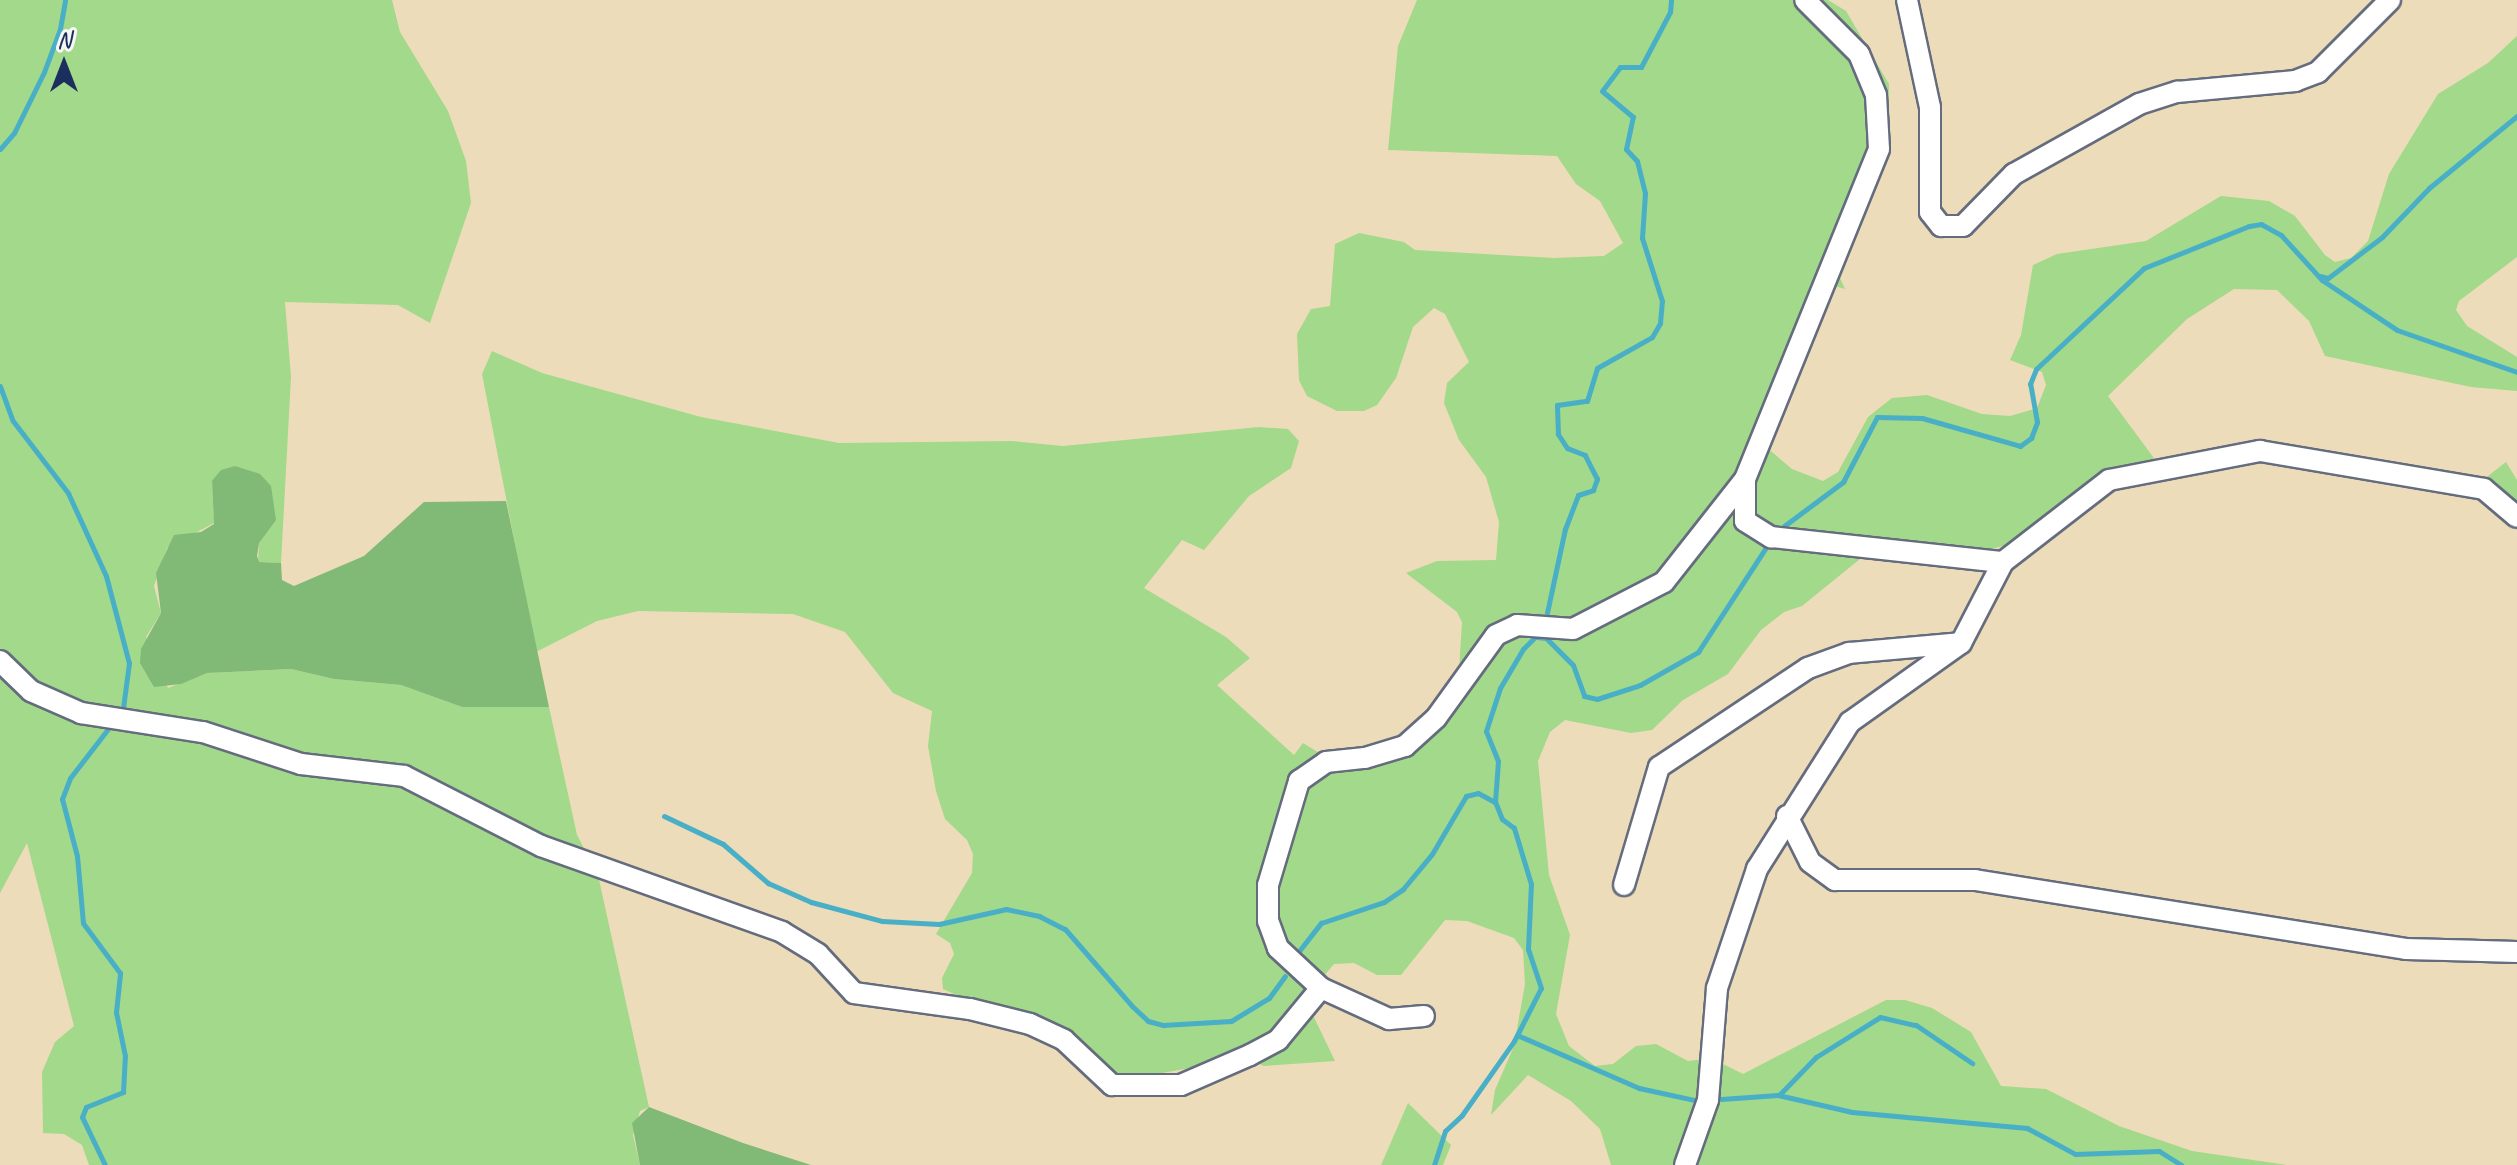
<!DOCTYPE html>
<style>
body{margin:0}
#map{position:relative;width:2517px;height:1165px;overflow:hidden;background:#eddcb9;font-family:Caveat,sans-serif}
div>[style]{position:absolute}
[style*='--x']{left:calc(var(--x)*1px);top:calc(var(--y)*1px);width:calc(var(--w)*1px);rotate:calc(var(--a)*1deg)}
.green>*{inset:0;background:#a2d98a}
.forest>*{inset:0;background:#81b976}
.stream>*{height:5px;margin:-2.5px;padding:0 2.5px;transform-origin:2.5px;border-radius:2.5px;background:#48afc7}
.roads{filter:drop-shadow(2px 0 #646c7e) drop-shadow(-2px 0 #646c7e) drop-shadow(0 2px #646c7e) drop-shadow(0 -2px #646c7e)}
.minor>*{height:20px;margin:-10px;padding:0 10px;transform-origin:10px;border-radius:10px;background:#fff}
span{translate:-50% -50%;white-space:nowrap;text-align:center;line-height:1.15;-webkit-text-stroke:8px #f6f6f2;paint-order:stroke}
.north{position:absolute;left:24px;top:24px;width:80px;height:80px;-webkit-text-stroke:6px #f6f6f2;paint-order:stroke;rotate:0deg;font-size:22px;font-weight:700;line-height:32px;text-align:center;color:#1b2f5e}
.north::after{content:'';display:block;margin:auto;width:28px;height:36px;background:#1b2f5e;clip-path:polygon(50% 0,100% 100%,50% 72%,0 100%)}
</style>
<div id="map">
<div class="green">
<i style="clip-path:polygon(0 0,392px 0,400px 32px,448px 111px,466px 161px,471px 203px,430px 323px,398px 305px,285px 302px,291px 377px,281px 563px,258px 562px,259px 543px,264px 535px,212px 482px,214px 523px,167px 548px,154px 586px,161px 613px,146px 637px,168px 688px,207px 673px,291px 669px,334px 679px,401px 685px,462px 707px,549px 707px,577px 835px,598px 875px,649px 1107px,640px 1111px,633px 1135px,640px 1165px,89px 1165px,82px 1145px,64px 1134px,43px 1133px,42px 1072px,55px 1042px,74px 1026px,27px 843px,0 893px)"></i>
<i style="clip-path:polygon(1417px 0,1828px 0,1846px 11px,1889px 84px,1889px 158px,1844px 258px,1840px 278px,1845px 289px,1824px 283px,1766px 447px,1792px 469px,1823px 481px,1838px 472px,1868px 417px,1892px 398px,1927px 395px,1982px 414px,2010px 416px,2037px 408px,2046px 385px,2042px 372px,2010px 360px,2021px 335px,2033px 265px,2057px 254px,2146px 241px,2221px 196px,2269px 201px,2295px 216px,2325px 255px,2335px 262px,2351px 258px,2368px 241px,2389px 174px,2438px 94px,2488px 63px,2517px 36px,2517px 257px,2459px 301px,2456px 310px,2467px 326px,2517px 357px,2517px 391px,2471px 387px,2325px 356px,2309px 321px,2277px 290px,2234px 289px,2187px 319px,2108px 396px,2162px 469px,2109px 484px,2022px 540px,1976px 554px,1895px 553px,1860px 559px,1802px 606px,1784px 612px,1761px 630px,1728px 674px,1683px 700px,1652px 730px,1631px 733px,1565px 720px,1550px 732px,1538px 761px,1549px 875px,1570px 935px,1556px 1014px,1569px 1046px,1595px 1066px,1613px 1064px,1636px 1046px,1656px 1044px,1688px 1061px,1711px 1058px,1743px 1074px,1886px 1000px,1905px 1000px,1932px 1008px,1971px 1032px,2001px 1086px,2046px 1089px,2119px 1126px,2192px 1151px,2287px 1165px,1611px 1165px,1600px 1129px,1571px 1101px,1528px 1075px,1491px 1115px,1495px 1090px,1514px 1046px,1525px 984px,1523px 950px,1514px 938px,1467px 921px,1445px 920px,1401px 975px,1377px 975px,1354px 963px,1334px 964px,1316px 985px,1309px 1007px,1335px 1061px,1264px 1066px,1245px 1058px,1140px 1077px,1095px 1072px,1060px 1041px,943px 989px,942px 978px,954px 954px,950px 943px,936px 934px,972px 873px,973px 854px,967px 840px,945px 819px,936px 791px,928px 746px,932px 711px,893px 693px,845px 632px,793px 614px,638px 611px,597px 621px,536px 652px,482px 374px,492px 351px,542px 373px,701px 417px,839px 443px,1012px 441px,1063px 446px,1259px 427px,1288px 429px,1299px 441px,1291px 468px,1249px 496px,1204px 550px,1182px 540px,1144px 588px,1226px 637px,1250px 658px,1217px 685px,1294px 755px,1303px 743px,1337px 764px,1370px 768px,1409px 752px,1459px 671px,1462px 622px,1457px 612px,1406px 573px,1437px 561px,1496px 560px,1499px 522px,1486px 477px,1459px 440px,1444px 403px,1447px 383px,1469px 362px,1445px 314px,1434px 308px,1413px 327px,1396px 378px,1377px 405px,1364px 411px,1337px 411px,1307px 396px,1299px 380px,1297px 334px,1311px 309px,1330px 306px,1335px 244px,1359px 233px,1404px 242px,1415px 250px,1554px 258px,1604px 256px,1623px 243px,1600px 201px,1576px 184px,1557px 156px,1388px 150px,1398px 46px)"></i>
<i style="clip-path:polygon(2506px 462px,2517px 480px,2517px 526px,2479px 483px)"></i>
<i style="clip-path:polygon(1408px 1103px,1451px 1145px,1443px 1165px,1381px 1165px)"></i>
</div>
<div class="forest">
<i style="clip-path:polygon(235px 466px,260px 474px,271px 486px,276px 520px,259px 543px,257px 556px,259px 562px,281px 563px,282px 580px,294px 586px,364px 556px,424px 502px,506px 501px,549px 707px,462px 707px,401px 685px,334px 679px,291px 669px,207px 673px,181px 684px,154px 687px,140px 663px,141px 649px,161px 613px,156px 573px,174px 535px,201px 532px,214px 524px,212px 481px,221px 470px)"></i>
<i style="clip-path:polygon(649px 1107px,743px 1143px,811px 1165px,640px 1165px,632px 1123px)"></i>
</div>
<div class="stream">
<i style="--x:0;--y:149;--w:21;--a:-49"></i>
<i style="--x:14;--y:133;--w:68;--a:-63.8"></i>
<i style="--x:44;--y:72;--w:46;--a:-69.6"></i>
<i style="--x:60;--y:29;--w:29;--a:-80"></i>
<i style="--x:2320;--y:276;--w:8;--a:14"></i>
<i style="--x:2328;--y:278;--w:68;--a:-37.2"></i>
<i style="--x:2382;--y:237;--w:68;--a:-46.2"></i>
<i style="--x:2429;--y:188;--w:114;--a:-39.3"></i>
<i style="--x:0;--y:386;--w:37;--a:70"></i>
<i style="--x:13;--y:421;--w:91;--a:52.6"></i>
<i style="--x:68;--y:493;--w:91;--a:65.4"></i>
<i style="--x:106;--y:576;--w:90;--a:75.2"></i>
<i style="--x:129;--y:663;--w:45;--a:97.6"></i>
<i style="--x:1784;--y:526;--w:74;--a:-36.7"></i>
<i style="--x:1843;--y:482;--w:73;--a:-62.4"></i>
<i style="--x:1877;--y:417;--w:45;--a:1.3"></i>
<i style="--x:1922;--y:418;--w:102;--a:15.9"></i>
<i style="--x:2020;--y:446;--w:14;--a:-36"></i>
<i style="--x:2031;--y:438;--w:17;--a:-69"></i>
<i style="--x:2037;--y:422;--w:39;--a:-100"></i>
<i style="--x:2030;--y:384;--w:16;--a:-68"></i>
<i style="--x:2036;--y:369;--w:148;--a:-43.1"></i>
<i style="--x:2144;--y:268;--w:113;--a:-21.8"></i>
<i style="--x:2249;--y:226;--w:12;--a:-9"></i>
<i style="--x:2261;--y:224;--w:23;--a:29"></i>
<i style="--x:2281;--y:235;--w:61;--a:47.7"></i>
<i style="--x:2322;--y:280;--w:90;--a:33.7"></i>
<i style="--x:2397;--y:330;--w:127;--a:19.3"></i>
<i style="--x:1545;--y:622;--w:95;--a:-77.9"></i>
<i style="--x:1565;--y:529;--w:36;--a:-69"></i>
<i style="--x:1578;--y:495;--w:16;--a:-18"></i>
<i style="--x:1593;--y:490;--w:12;--a:-70"></i>
<i style="--x:1597;--y:479;--w:27;--a:-117"></i>
<i style="--x:1585;--y:455;--w:19;--a:-159"></i>
<i style="--x:1567;--y:448;--w:17;--a:-123"></i>
<i style="--x:1558;--y:434;--w:29;--a:-92"></i>
<i style="--x:1557;--y:405;--w:30;--a:-8"></i>
<i style="--x:1587;--y:401;--w:34;--a:-73"></i>
<i style="--x:1597;--y:368;--w:63;--a:-29.4"></i>
<i style="--x:1652;--y:337;--w:16;--a:-60"></i>
<i style="--x:1660;--y:323;--w:22;--a:-85"></i>
<i style="--x:1662;--y:301;--w:66;--a:-107.6"></i>
<i style="--x:1642;--y:238;--w:45;--a:-86.2"></i>
<i style="--x:1645;--y:193;--w:33;--a:-104"></i>
<i style="--x:1637;--y:161;--w:16;--a:-133"></i>
<i style="--x:1626;--y:149;--w:33;--a:-78"></i>
<i style="--x:1633;--y:117;--w:40;--a:-140"></i>
<i style="--x:1602;--y:91;--w:30;--a:-53"></i>
<i style="--x:1620;--y:67;--w:21;--a:0"></i>
<i style="--x:1641;--y:67;--w:62;--a:-62.2"></i>
<i style="--x:1670;--y:12;--w:12;--a:-85"></i>
<i style="--x:1537;--y:637;--w:9;--a:6"></i>
<i style="--x:1546;--y:638;--w:38;--a:45"></i>
<i style="--x:1573;--y:665;--w:33;--a:70"></i>
<i style="--x:1584;--y:696;--w:13;--a:13"></i>
<i style="--x:1597;--y:699;--w:45;--a:-18"></i>
<i style="--x:1640;--y:685;--w:67;--a:-29.6"></i>
<i style="--x:1698;--y:652;--w:123;--a:-57"></i>
<i style="--x:664;--y:816;--w:65;--a:25.4"></i>
<i style="--x:723;--y:844;--w:60;--a:40.9"></i>
<i style="--x:768;--y:883;--w:47;--a:23.8"></i>
<i style="--x:811;--y:902;--w:73;--a:15"></i>
<i style="--x:882;--y:921;--w:57;--a:3"></i>
<i style="--x:939;--y:924;--w:69;--a:-12.6"></i>
<i style="--x:1006;--y:909;--w:34;--a:12"></i>
<i style="--x:1039;--y:916;--w:29;--a:27"></i>
<i style="--x:1065;--y:929;--w:102;--a:49"></i>
<i style="--x:1132;--y:1006;--w:22;--a:43"></i>
<i style="--x:1148;--y:1021;--w:16;--a:15"></i>
<i style="--x:1163;--y:1025;--w:68;--a:-3.4"></i>
<i style="--x:1231;--y:1021;--w:44;--a:-31.2"></i>
<i style="--x:1269;--y:998;--w:27;--a:-54"></i>
<i style="--x:1299;--y:951;--w:36;--a:-52"></i>
<i style="--x:1321;--y:923;--w:66;--a:-18.4"></i>
<i style="--x:1384;--y:902;--w:23;--a:-34"></i>
<i style="--x:1403;--y:889;--w:45;--a:-50.4"></i>
<i style="--x:1432;--y:854;--w:67;--a:-59.6"></i>
<i style="--x:1466;--y:796;--w:12;--a:-14"></i>
<i style="--x:1478;--y:793;--w:19;--a:28"></i>
<i style="--x:1517;--y:1035;--w:133;--a:23.5"></i>
<i style="--x:1639;--y:1088;--w:56;--a:12.3"></i>
<i style="--x:1779;--y:1095;--w:53;--a:-45.8"></i>
<i style="--x:1816;--y:1057;--w:75;--a:-32"></i>
<i style="--x:1880;--y:1017;--w:37;--a:13"></i>
<i style="--x:1916;--y:1025;--w:68;--a:34.2"></i>
<i style="--x:1721;--y:1099;--w:57;--a:-4"></i>
<i style="--x:1778;--y:1095;--w:76;--a:12.9"></i>
<i style="--x:1852;--y:1112;--w:176;--a:5.2"></i>
<i style="--x:2027;--y:1128;--w:55;--a:28.4"></i>
<i style="--x:2075;--y:1154;--w:84;--a:-2"></i>
<i style="--x:2159;--y:1151;--w:26;--a:32"></i>
<i style="--x:105;--y:1165;--w:53;--a:-115.6"></i>
<i style="--x:82;--y:1117;--w:11;--a:-68"></i>
<i style="--x:86;--y:1107;--w:40;--a:-22"></i>
<i style="--x:123;--y:1092;--w:36;--a:-87"></i>
<i style="--x:125;--y:1056;--w:45;--a:-101.6"></i>
<i style="--x:116;--y:1012;--w:39;--a:-84"></i>
<i style="--x:120;--y:973;--w:62;--a:-126.5"></i>
<i style="--x:83;--y:923;--w:67;--a:-95.1"></i>
<i style="--x:77;--y:856;--w:59;--a:-104.7"></i>
<i style="--x:62;--y:799;--w:22;--a:-69"></i>
<i style="--x:70;--y:778;--w:67;--a:-52.3"></i>
<i style="--x:1434;--y:1165;--w:36;--a:-72"></i>
<i style="--x:1445;--y:1131;--w:23;--a:-43"></i>
<i style="--x:1462;--y:1115;--w:90;--a:-54.9"></i>
<i style="--x:1514;--y:1041;--w:59;--a:-63"></i>
<i style="--x:1541;--y:988;--w:41;--a:-108.4"></i>
<i style="--x:1528;--y:949;--w:65;--a:-87.4"></i>
<i style="--x:1531;--y:884;--w:59;--a:-106.9"></i>
<i style="--x:1514;--y:828;--w:15;--a:-143"></i>
<i style="--x:1502;--y:819;--w:18;--a:-112"></i>
<i style="--x:1495;--y:802;--w:41;--a:-85.8"></i>
<i style="--x:1498;--y:761;--w:32;--a:-112"></i>
<i style="--x:1486;--y:731;--w:45;--a:-72"></i>
<i style="--x:1500;--y:688;--w:45;--a:-59.5"></i>
<i style="--x:1523;--y:649;--w:25;--a:-45"></i>
</div>
<div class="roads">
<div class="minor">
<i style="--x:1907;--y:0;--w:109;--a:77.9"></i>
<i style="--x:1930;--y:107;--w:105;--a:90"></i>
<i style="--x:1930;--y:212;--w:18;--a:52"></i>
<i style="--x:1941;--y:226;--w:22;--a:0"></i>
<i style="--x:1963;--y:226;--w:73;--a:-45.6"></i>
<i style="--x:2014;--y:174;--w:143;--a:-29.2"></i>
<i style="--x:2139;--y:104;--w:40;--a:-18"></i>
<i style="--x:2177;--y:92;--w:119;--a:-5.3"></i>
<i style="--x:2295;--y:81;--w:25;--a:-21"></i>
<i style="--x:2318;--y:72;--w:102;--a:-45"></i>
<i style="--x:1745;--y:479;--w:42;--a:90"></i>
<i style="--x:1745;--y:521;--w:31;--a:32"></i>
<i style="--x:1771;--y:537;--w:233;--a:6.2"></i>
<i style="--x:0;--y:661;--w:43;--a:44.1"></i>
<i style="--x:31;--y:691;--w:55;--a:23.7"></i>
<i style="--x:81;--y:713;--w:123;--a:8.9"></i>
<i style="--x:203;--y:732;--w:103;--a:18.1"></i>
<i style="--x:301;--y:764;--w:104;--a:6.6"></i>
<i style="--x:404;--y:776;--w:154;--a:27.1"></i>
<i style="--x:541;--y:846;--w:256;--a:19.6"></i>
<i style="--x:782;--y:932;--w:42;--a:31.4"></i>
<i style="--x:818;--y:954;--w:53;--a:47.3"></i>
<i style="--x:854;--y:993;--w:117;--a:7.9"></i>
<i style="--x:970;--y:1009;--w:62;--a:14"></i>
<i style="--x:1030;--y:1024;--w:38;--a:25"></i>
<i style="--x:1064;--y:1040;--w:66;--a:43.2"></i>
<i style="--x:1112;--y:1085;--w:69;--a:0"></i>
<i style="--x:1181;--y:1085;--w:75;--a:-23.5"></i>
<i style="--x:1250;--y:1055;--w:32;--a:-28"></i>
<i style="--x:1278;--y:1040;--w:67;--a:-50.4"></i>
<i style="--x:1321;--y:988;--w:75;--a:24.5"></i>
<i style="--x:1389;--y:1019;--w:35;--a:-5"></i>
<i style="--x:1787;--y:816;--w:51;--a:63.4"></i>
<i style="--x:1810;--y:862;--w:31;--a:36"></i>
<i style="--x:1835;--y:880;--w:140;--a:0"></i>
<i style="--x:1975;--y:880;--w:436;--a:9.1"></i>
<i style="--x:2406;--y:949;--w:111;--a:1.5"></i>
<i style="--x:1624;--y:885;--w:123;--a:-73.5"></i>
<i style="--x:1659;--y:767;--w:179;--a:-33.6"></i>
<i style="--x:1808;--y:668;--w:44;--a:-20.1"></i>
<i style="--x:1849;--y:653;--w:112;--a:-5.1"></i>
<i style="--x:1321;--y:988;--w:59;--a:-137.1"></i>
<i style="--x:1278;--y:948;--w:29;--a:-110"></i>
<i style="--x:1268;--y:921;--w:36;--a:-90"></i>
<i style="--x:1268;--y:885;--w:109;--a:-73.4"></i>
<i style="--x:1299;--y:781;--w:33;--a:-35"></i>
<i style="--x:1326;--y:762;--w:39;--a:-6"></i>
<i style="--x:1365;--y:758;--w:42;--a:-16.7"></i>
<i style="--x:1405;--y:746;--w:42;--a:-42.1"></i>
<i style="--x:1436;--y:718;--w:102;--a:-54.1"></i>
<i style="--x:1496;--y:635;--w:23;--a:-25"></i>
<i style="--x:1517;--y:625;--w:56;--a:4.1"></i>
<i style="--x:1573;--y:629;--w:102;--a:-27.3"></i>
<i style="--x:1664;--y:582;--w:131;--a:-51.8"></i>
<i style="--x:1745;--y:479;--w:356;--a:-67.9"></i>
<i style="--x:1879;--y:149;--w:54;--a:-93.2"></i>
<i style="--x:1876;--y:95;--w:44;--a:-112.5"></i>
<i style="--x:1859;--y:54;--w:76;--a:-135"></i>
<i style="--x:1685;--y:1165;--w:69;--a:-70.5"></i>
<i style="--x:1708;--y:1100;--w:112;--a:-85.4"></i>
<i style="--x:1717;--y:988;--w:126;--a:-71.4"></i>
<i style="--x:1757;--y:869;--w:174;--a:-57.7"></i>
<i style="--x:1850;--y:722;--w:136;--a:-35.4"></i>
<i style="--x:1961;--y:643;--w:91;--a:-62.6"></i>
<i style="--x:2003;--y:562;--w:134;--a:-37.7"></i>
<i style="--x:2109;--y:480;--w:154;--a:-10.9"></i>
<i style="--x:2260;--y:451;--w:227;--a:9.6"></i>
<i style="--x:2484;--y:489;--w:43;--a:40.3"></i>
</div>
</div>
<div class="north">N</div>
</div>
